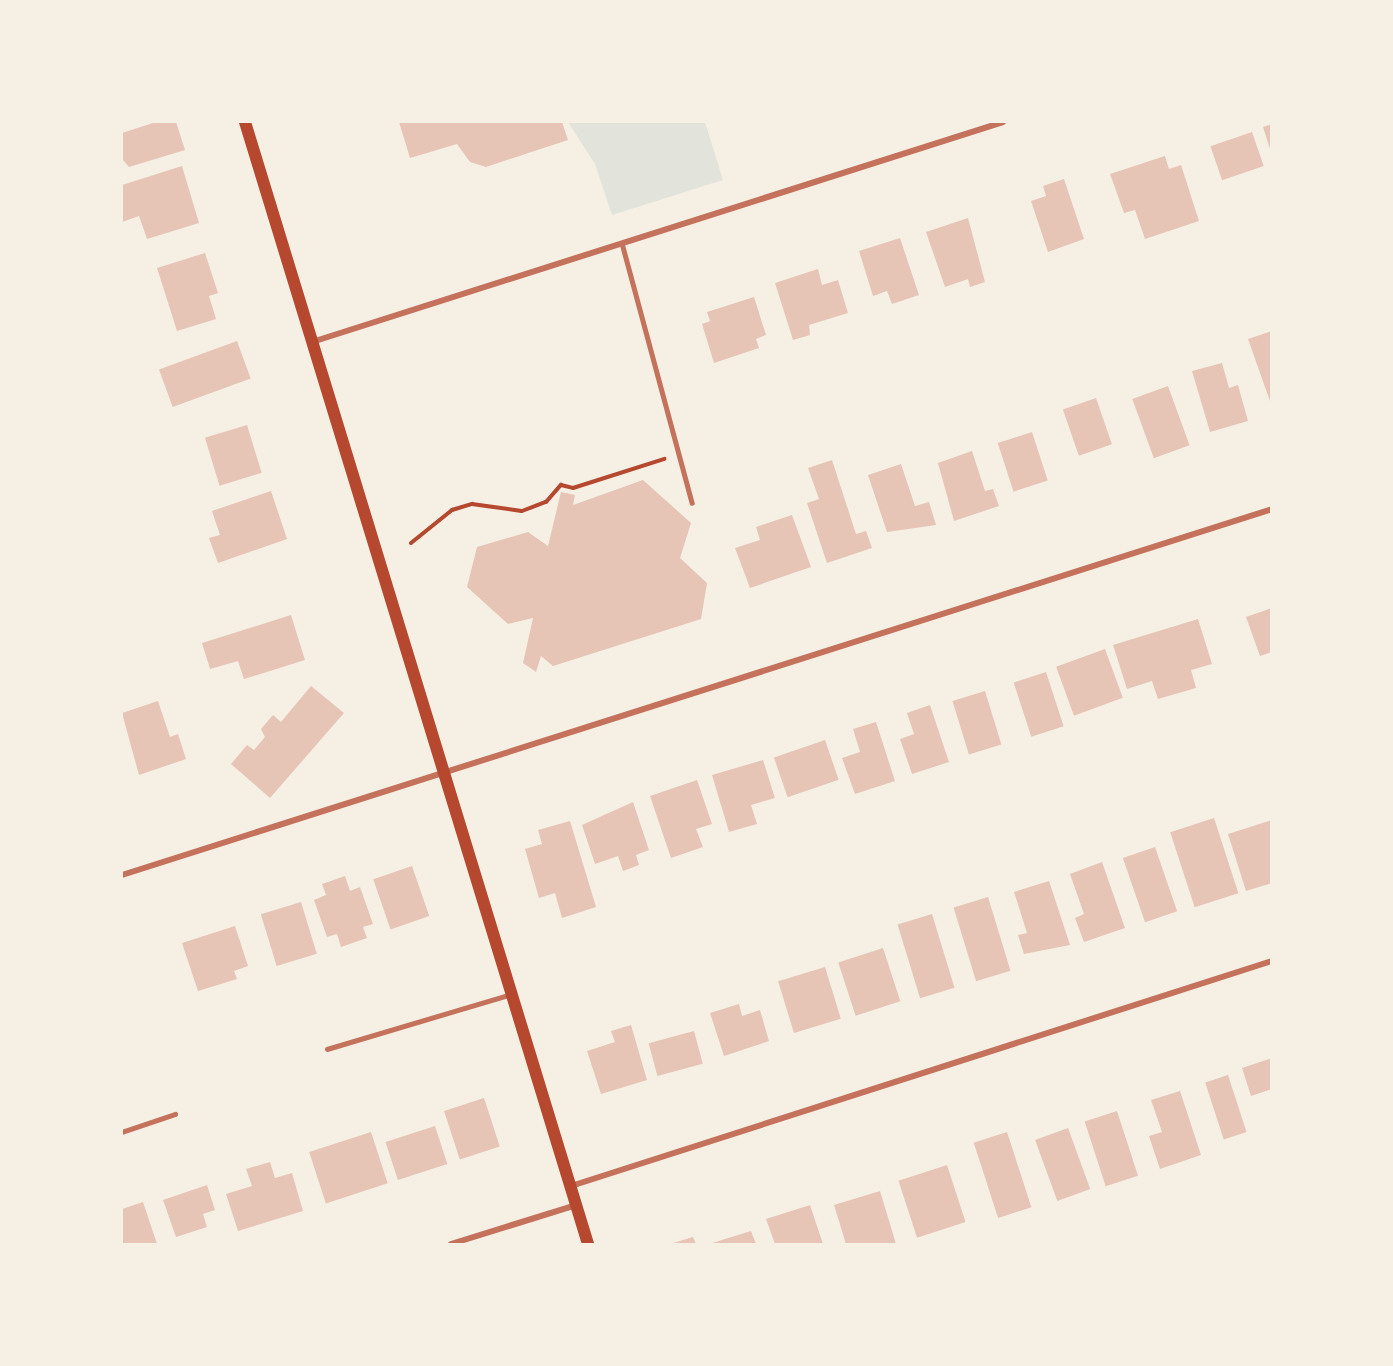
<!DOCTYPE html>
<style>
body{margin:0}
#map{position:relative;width:1393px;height:1366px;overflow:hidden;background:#f6efe4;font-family:"Archivo Narrow",sans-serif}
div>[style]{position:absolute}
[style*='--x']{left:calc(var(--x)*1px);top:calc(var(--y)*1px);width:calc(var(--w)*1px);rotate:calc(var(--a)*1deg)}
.green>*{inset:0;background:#e2e4dc}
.building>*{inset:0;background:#e6c5b7;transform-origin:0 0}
.path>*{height:4px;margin:-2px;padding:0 2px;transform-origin:2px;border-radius:2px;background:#b5482f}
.service>*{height:4.5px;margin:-2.25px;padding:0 2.25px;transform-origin:2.25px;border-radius:2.25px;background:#c5725c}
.minor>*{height:6px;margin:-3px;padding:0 3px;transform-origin:3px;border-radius:3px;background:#c5725c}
.secondary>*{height:12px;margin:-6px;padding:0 6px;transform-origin:6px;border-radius:6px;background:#b5482f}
span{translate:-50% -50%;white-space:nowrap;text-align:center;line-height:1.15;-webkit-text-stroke:4.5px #f6efe4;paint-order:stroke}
.frame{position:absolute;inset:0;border:123px solid #f6efe4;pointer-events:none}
</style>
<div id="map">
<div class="green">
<i style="clip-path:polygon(568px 122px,705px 122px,723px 180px,612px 215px,595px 164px)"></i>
</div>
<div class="building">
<i style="clip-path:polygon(156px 122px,176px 122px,185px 150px,129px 167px,122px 159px,122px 133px)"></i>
<i style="clip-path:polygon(399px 122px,562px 122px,568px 140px,486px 167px,470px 162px,457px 144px,410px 158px)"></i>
<i style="clip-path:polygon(1272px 124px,1272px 152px,1271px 152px,1263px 127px)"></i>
<i style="left:1252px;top:132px;width:36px;height:44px;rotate:71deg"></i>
<i style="clip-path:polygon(1165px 156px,1169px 169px,1181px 165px,1199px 221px,1145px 239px,1135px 210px,1124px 213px,1110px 174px)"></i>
<i style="clip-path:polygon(182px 166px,199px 223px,147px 239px,139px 216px,122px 222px,122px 185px)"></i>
<i style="clip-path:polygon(1064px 179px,1084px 239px,1048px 252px,1031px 201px,1046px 196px,1043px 186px)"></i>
<i style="clip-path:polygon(968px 218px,985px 282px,970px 287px,968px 279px,945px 287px,926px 232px)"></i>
<i style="clip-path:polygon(900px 238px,919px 295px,892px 304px,887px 291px,873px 296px,859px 251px)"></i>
<i style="clip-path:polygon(205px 253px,218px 293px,209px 296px,216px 319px,177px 331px,157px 268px)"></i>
<i style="clip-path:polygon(818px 269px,822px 285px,838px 280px,848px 313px,809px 325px,810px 335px,793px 340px,775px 283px)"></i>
<i style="clip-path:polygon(754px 297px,766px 335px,756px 339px,759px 348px,714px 363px,702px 324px,710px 321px,707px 312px)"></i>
<i style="clip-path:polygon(1272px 331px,1272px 404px,1271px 404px,1248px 339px)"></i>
<i style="left:237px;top:341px;width:40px;height:83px;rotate:70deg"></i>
<i style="clip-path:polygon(1222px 363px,1229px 388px,1238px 385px,1248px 421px,1210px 432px,1192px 371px)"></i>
<i style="left:1168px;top:386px;width:63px;height:38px;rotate:70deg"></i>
<i style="left:1096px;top:398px;width:49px;height:35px;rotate:71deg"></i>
<i style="left:247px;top:425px;width:50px;height:44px;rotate:73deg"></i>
<i style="left:1032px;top:432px;width:51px;height:36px;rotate:72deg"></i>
<i style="clip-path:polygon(972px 451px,985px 491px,993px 489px,999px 506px,954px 521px,938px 463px)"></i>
<i style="clip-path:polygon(832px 460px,856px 534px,866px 531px,872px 548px,827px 563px,807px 503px,819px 499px,808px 468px)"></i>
<i style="clip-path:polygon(901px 464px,915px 506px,929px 502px,936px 525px,887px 532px,868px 475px)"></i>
<i style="clip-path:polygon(643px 480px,691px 523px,680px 558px,707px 583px,701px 619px,553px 666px,541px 656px,536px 672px,523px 663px,533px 618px,508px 624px,467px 587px,477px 547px,528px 532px,548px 546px,561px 492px,575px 495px,573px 505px)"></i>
<i style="clip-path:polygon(271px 491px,287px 539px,218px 563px,209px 538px,220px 535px,212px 511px)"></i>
<i style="clip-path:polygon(792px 515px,811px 567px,750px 588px,735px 548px,760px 540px,756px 527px)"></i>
<i style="clip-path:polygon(1272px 608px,1272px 652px,1260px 656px,1246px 617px)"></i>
<i style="clip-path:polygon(291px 615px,305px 660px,244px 679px,238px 661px,210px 669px,202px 643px)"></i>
<i style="clip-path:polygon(1198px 619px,1212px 664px,1191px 670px,1196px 688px,1158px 699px,1152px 681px,1127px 689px,1113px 645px)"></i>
<i style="left:1105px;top:649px;width:52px;height:52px;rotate:70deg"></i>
<i style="left:1046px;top:672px;width:57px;height:34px;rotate:72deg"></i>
<i style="clip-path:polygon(311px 686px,344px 713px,270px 798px,231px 764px,247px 745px,254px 750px,265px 737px,261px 729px,273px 715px,281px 722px)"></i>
<i style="left:985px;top:691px;width:56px;height:34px;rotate:73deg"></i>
<i style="clip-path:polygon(158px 701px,170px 737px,178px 734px,186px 759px,139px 775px,122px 713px)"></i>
<i style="clip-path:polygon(930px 705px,949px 762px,912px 774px,900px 739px,914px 734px,907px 713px)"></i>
<i style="clip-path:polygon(876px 722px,895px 781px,855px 794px,842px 758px,860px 752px,853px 729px)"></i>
<i style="left:825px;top:740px;width:42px;height:54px;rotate:71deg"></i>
<i style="clip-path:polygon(763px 760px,775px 798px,751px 805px,757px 824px,729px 832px,712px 775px)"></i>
<i style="clip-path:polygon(697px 780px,712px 824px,696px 829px,703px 847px,671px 858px,650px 796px)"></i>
<i style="clip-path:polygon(633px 802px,649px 850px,636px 855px,639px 865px,623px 871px,618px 856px,595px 864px,582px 825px)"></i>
<i style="left:1214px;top:818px;width:79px;height:46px;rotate:72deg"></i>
<i style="clip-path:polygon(1272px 820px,1272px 883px,1246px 891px,1228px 834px)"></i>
<i style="clip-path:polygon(570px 821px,596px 907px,562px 918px,555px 893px,539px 898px,525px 849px,542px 844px,538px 830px)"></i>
<i style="left:1155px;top:847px;width:68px;height:34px;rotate:71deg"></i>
<i style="clip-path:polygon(1102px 862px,1125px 928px,1084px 942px,1075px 918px,1084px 914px,1070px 874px)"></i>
<i style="left:412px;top:866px;width:53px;height:41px;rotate:71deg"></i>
<i style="clip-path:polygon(345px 876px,350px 891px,360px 887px,373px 924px,363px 927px,367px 938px,341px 947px,337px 934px,327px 937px,314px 900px,326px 895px,322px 884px)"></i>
<i style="clip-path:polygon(1049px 881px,1070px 945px,1024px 954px,1018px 935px,1027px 933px,1014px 892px)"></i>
<i style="left:988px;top:897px;width:77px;height:36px;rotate:73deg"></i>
<i style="left:301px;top:902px;width:54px;height:42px;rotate:73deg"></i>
<i style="left:932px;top:914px;width:77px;height:36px;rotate:73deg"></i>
<i style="clip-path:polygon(235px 926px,248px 966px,234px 971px,237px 979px,198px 991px,182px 943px)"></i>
<i style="left:883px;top:948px;width:56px;height:47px;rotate:72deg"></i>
<i style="left:825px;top:967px;width:54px;height:49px;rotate:73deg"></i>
<i style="clip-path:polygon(739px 1004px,742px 1016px,760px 1010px,769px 1041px,724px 1056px,710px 1013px)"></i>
<i style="clip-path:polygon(631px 1025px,647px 1080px,601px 1094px,587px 1051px,615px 1042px,611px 1031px)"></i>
<i style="left:694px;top:1031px;width:34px;height:47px;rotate:75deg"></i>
<i style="clip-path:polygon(1272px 1058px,1272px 1089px,1251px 1096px,1242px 1068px)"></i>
<i style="left:1228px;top:1075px;width:60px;height:24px;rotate:72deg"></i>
<i style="clip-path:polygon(1180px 1091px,1201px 1155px,1160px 1169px,1149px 1136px,1162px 1132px,1151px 1100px)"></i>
<i style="left:484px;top:1098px;width:51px;height:42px;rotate:72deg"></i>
<i style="left:1117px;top:1111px;width:68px;height:34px;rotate:72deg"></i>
<i style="left:435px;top:1126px;width:40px;height:52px;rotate:72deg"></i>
<i style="left:1068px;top:1128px;width:65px;height:35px;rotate:70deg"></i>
<i style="left:371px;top:1132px;width:54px;height:65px;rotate:72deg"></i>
<i style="left:1007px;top:1132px;width:79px;height:35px;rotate:72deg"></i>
<i style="clip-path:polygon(270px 1162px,275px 1178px,292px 1173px,303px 1211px,238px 1231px,226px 1194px,252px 1186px,246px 1169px)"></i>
<i style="left:947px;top:1165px;width:60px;height:51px;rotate:72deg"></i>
<i style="clip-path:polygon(207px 1185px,215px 1210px,203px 1214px,207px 1227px,176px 1237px,163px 1200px)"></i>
<i style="clip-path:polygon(880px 1191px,896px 1244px,846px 1244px,834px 1205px)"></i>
<i style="clip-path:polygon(143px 1202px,157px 1244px,123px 1244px,122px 1209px)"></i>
<i style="clip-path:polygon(810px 1205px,823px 1244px,775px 1244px,766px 1219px)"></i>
<i style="clip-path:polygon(751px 1231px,756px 1244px,709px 1244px)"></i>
<i style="clip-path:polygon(693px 1237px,696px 1244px,670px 1244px)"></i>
</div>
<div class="path">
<i style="--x:411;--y:543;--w:53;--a:-38.8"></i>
<i style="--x:452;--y:510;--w:21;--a:-17"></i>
<i style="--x:472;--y:504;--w:50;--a:8"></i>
<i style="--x:522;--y:511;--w:26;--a:-21"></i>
<i style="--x:546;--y:502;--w:23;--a:-49"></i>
<i style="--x:561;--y:485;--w:12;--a:14"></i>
<i style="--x:573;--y:488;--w:96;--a:-17.7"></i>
</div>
<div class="service">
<i style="--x:622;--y:243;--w:269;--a:74.9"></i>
<i style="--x:327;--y:1049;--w:193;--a:-16.6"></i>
<i style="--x:122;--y:1132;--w:56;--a:-18.8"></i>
</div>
<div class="minor">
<i style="--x:312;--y:342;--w:725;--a:-17.66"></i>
<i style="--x:122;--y:875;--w:1207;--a:-17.65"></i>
<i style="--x:571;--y:1186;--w:736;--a:-17.8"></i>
<i style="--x:451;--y:1244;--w:131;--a:-17.3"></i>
</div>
<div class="secondary">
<i style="--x:245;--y:122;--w:1173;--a:73"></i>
</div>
<div class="frame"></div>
</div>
